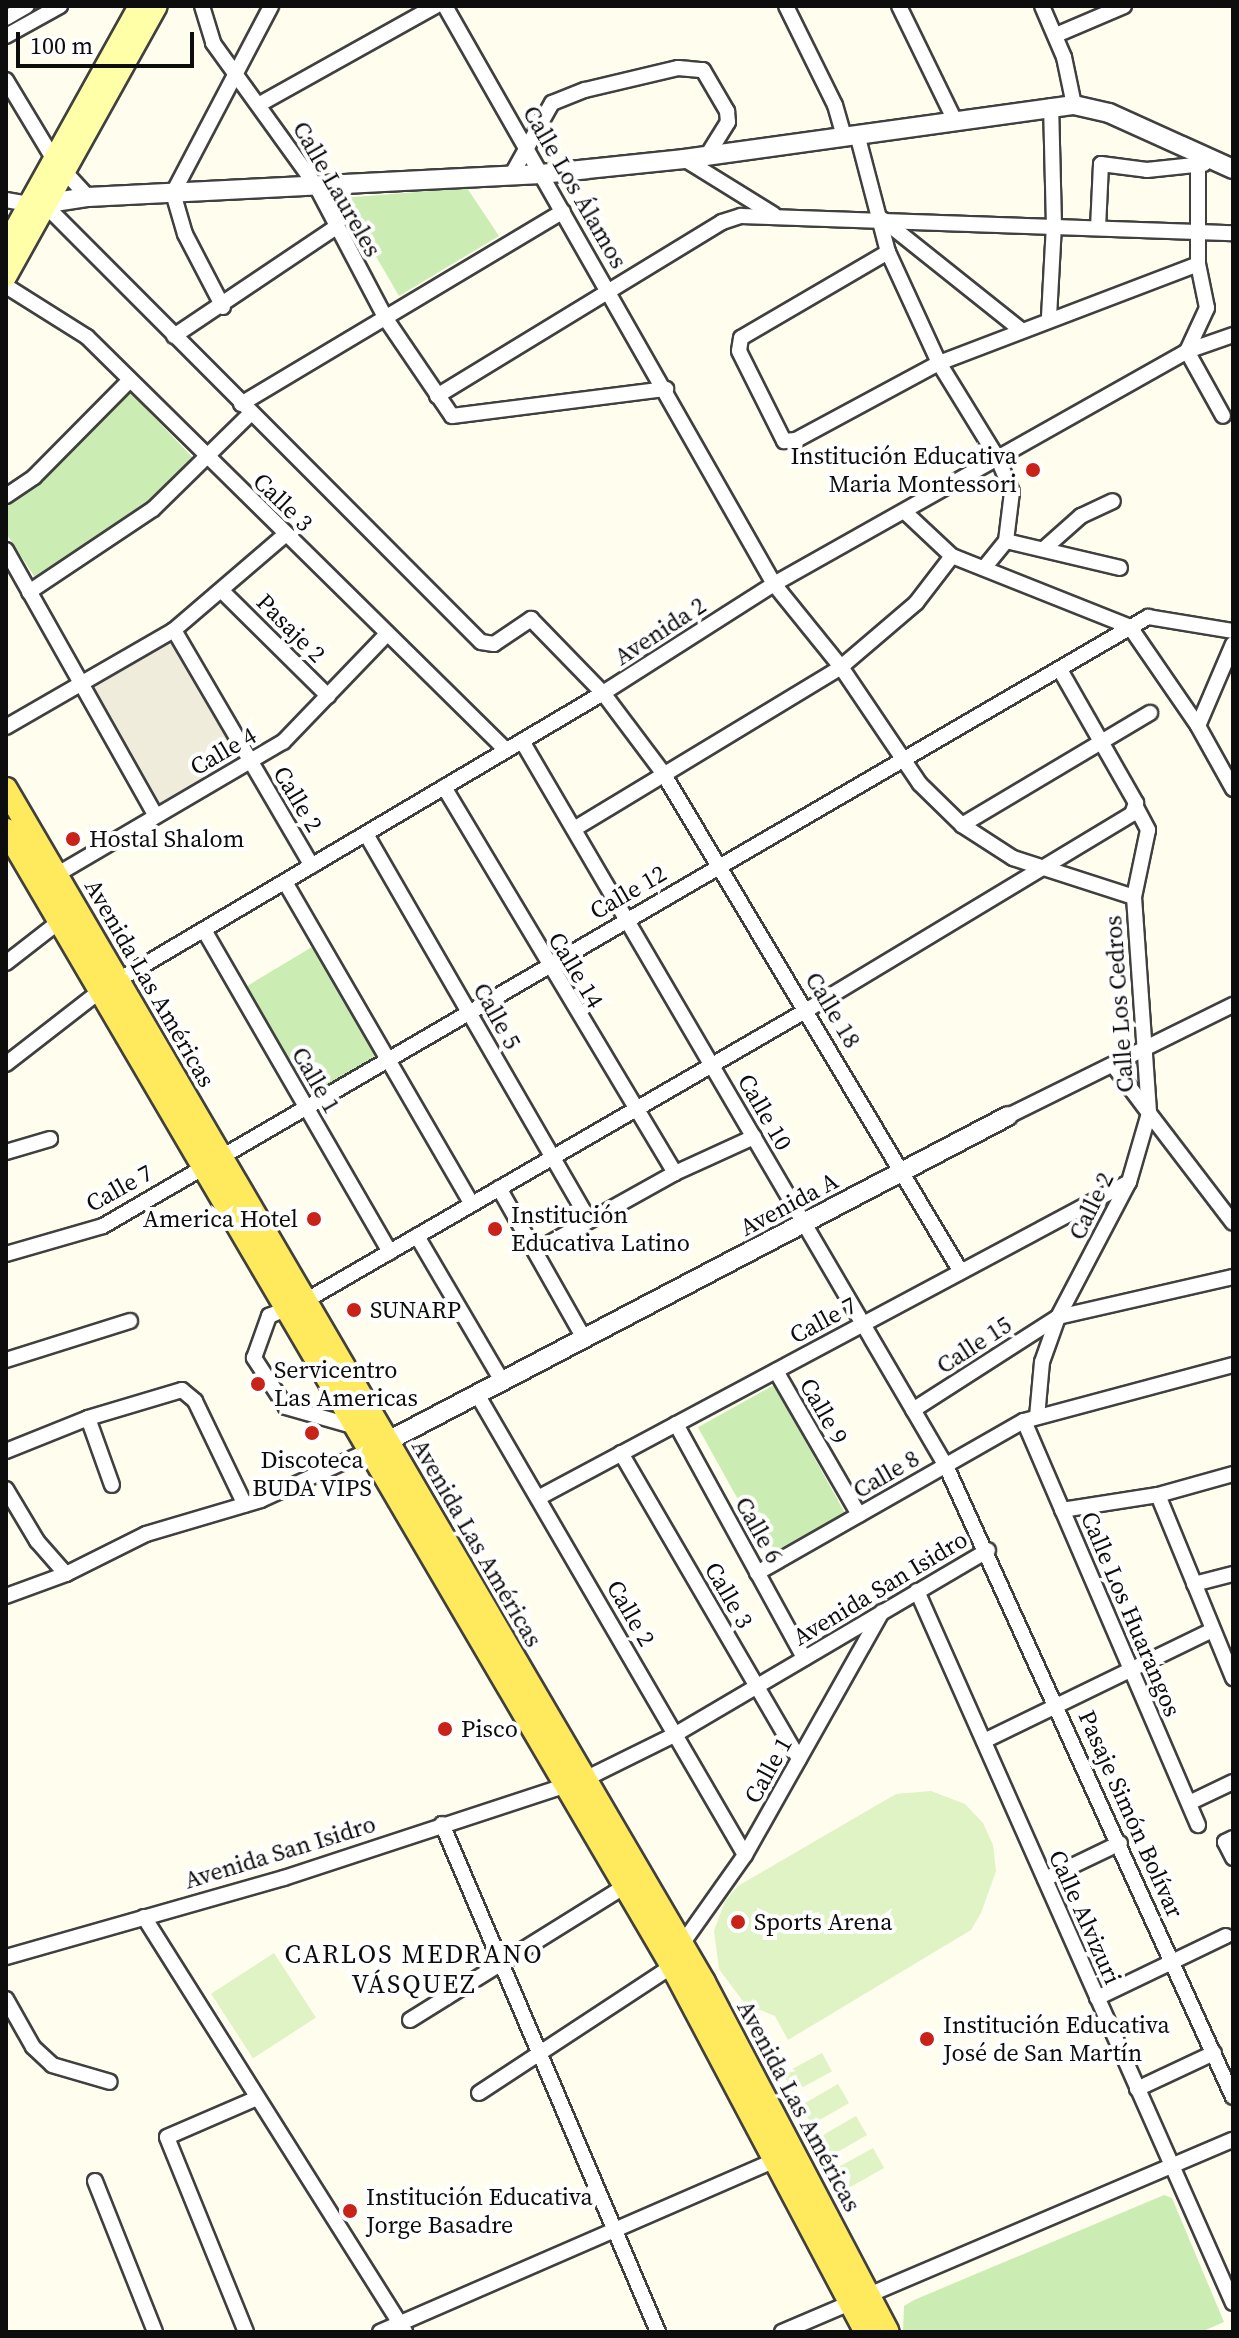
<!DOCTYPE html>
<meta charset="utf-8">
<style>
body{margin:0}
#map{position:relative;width:1239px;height:2338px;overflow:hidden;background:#fffded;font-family:"Source Serif 4",serif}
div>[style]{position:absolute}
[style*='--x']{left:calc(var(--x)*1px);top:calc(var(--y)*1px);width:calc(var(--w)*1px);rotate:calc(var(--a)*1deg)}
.green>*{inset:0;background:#cbedb3;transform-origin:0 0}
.pitch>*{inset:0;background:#dff3c5;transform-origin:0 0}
.plaza>*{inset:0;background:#f0ecdb;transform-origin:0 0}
.roads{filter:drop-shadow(2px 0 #404040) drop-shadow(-2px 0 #404040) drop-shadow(0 2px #404040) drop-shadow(0 -2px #404040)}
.minor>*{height:14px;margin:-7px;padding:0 7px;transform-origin:7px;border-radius:7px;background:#fff}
.tertiary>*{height:18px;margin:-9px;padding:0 9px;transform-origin:9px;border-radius:9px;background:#fff}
.secondary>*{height:20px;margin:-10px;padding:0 10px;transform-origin:10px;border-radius:10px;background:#ffffa8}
.primary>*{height:22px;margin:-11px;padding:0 11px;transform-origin:11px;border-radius:11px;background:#ffe95d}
.dots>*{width:22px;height:22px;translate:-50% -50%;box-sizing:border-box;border:4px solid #fff;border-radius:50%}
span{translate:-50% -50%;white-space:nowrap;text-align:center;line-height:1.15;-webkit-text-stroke:8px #fff;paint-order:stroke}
.street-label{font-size:24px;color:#0d0d0d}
.poi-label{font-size:24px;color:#0d0d0d}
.right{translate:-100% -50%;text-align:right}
.left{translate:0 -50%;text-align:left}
.neighbourhood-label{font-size:26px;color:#0d0d0d;letter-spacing:2px}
.frame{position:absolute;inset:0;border:8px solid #0d0d0d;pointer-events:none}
.scale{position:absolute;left:16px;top:32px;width:178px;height:36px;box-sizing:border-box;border:4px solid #0d0d0d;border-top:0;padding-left:10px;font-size:24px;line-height:28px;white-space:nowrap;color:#0d0d0d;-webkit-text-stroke:6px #fff;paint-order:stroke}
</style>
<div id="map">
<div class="green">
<i style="clip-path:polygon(467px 188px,499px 236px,399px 296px,342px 198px)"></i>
<i style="clip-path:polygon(128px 390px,196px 461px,148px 505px,36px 579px,6px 533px,6px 505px,36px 482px)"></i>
<i style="left:312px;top:947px;width:126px;height:77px;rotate:59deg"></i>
<i style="left:774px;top:1385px;width:146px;height:87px;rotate:61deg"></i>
<i style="clip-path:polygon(1164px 2195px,1172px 2198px,1224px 2322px,1201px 2332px,903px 2332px,904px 2306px,914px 2300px)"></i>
</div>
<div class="pitch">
<i style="clip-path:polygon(931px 1791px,965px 1804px,983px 1823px,993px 1845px,996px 1871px,981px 1913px,971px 1930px,788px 2040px,775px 2016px,745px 2004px,719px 1969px,714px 1931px,725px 1901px,738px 1886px,896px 1794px)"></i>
<i style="left:274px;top:1953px;width:77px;height:75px;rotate:57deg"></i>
<i style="left:822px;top:2053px;width:21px;height:44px;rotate:62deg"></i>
<i style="left:838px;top:2084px;width:22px;height:43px;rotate:60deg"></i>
<i style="left:856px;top:2116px;width:22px;height:43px;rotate:60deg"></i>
<i style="left:873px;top:2148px;width:23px;height:43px;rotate:61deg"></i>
</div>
<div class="plaza">
<i style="left:172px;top:638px;width:139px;height:95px;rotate:60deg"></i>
</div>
<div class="roads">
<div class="minor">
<i style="--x:202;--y:6;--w:39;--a:73"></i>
<i style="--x:213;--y:43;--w:176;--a:54.2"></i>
<i style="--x:316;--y:186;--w:150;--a:62.2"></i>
<i style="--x:386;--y:319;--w:117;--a:55.8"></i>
<i style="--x:452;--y:416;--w:216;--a:-7.2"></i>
<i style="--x:445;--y:6;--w:665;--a:60.35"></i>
<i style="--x:774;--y:584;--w:107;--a:51.1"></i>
<i style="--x:841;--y:667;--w:141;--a:56"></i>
<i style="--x:920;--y:784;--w:59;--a:44.3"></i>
<i style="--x:962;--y:825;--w:61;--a:32.9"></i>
<i style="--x:1013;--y:858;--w:127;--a:17.9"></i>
<i style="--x:786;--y:6;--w:110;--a:63.7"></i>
<i style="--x:835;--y:105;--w:32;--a:74"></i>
<i style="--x:899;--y:6;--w:126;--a:64"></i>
<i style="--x:1042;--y:6;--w:56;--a:66.7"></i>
<i style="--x:1064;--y:57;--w:49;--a:78.2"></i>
<i style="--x:6;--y:18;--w:24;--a:-30"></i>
<i style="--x:1056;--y:35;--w:74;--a:-23.1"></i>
<i style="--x:6;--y:36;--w:62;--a:-29.1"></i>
<i style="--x:6;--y:80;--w:93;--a:59"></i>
<i style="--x:54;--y:160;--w:50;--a:47.4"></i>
<i style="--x:260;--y:104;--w:201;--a:-29.2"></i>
<i style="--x:857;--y:134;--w:122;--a:75.3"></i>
<i style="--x:888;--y:252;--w:122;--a:65.3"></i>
<i style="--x:939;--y:363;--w:113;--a:58.4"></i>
<i style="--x:998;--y:459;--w:36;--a:67"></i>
<i style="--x:1012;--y:492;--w:49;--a:97"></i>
<i style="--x:1006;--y:541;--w:35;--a:129"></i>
<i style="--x:684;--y:159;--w:105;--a:31.7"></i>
<i style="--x:1198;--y:165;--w:99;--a:90"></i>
<i style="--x:1198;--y:264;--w:45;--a:78.4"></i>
<i style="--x:1207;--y:308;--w:47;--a:114.9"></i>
<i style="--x:1187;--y:351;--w:74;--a:61"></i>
<i style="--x:511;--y:176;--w:84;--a:-60.7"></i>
<i style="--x:552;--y:103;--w:35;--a:-22"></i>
<i style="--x:585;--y:90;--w:96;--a:-13.3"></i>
<i style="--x:678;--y:68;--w:25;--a:5"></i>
<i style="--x:703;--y:70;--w:48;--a:59.7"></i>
<i style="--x:727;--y:111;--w:11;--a:85"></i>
<i style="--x:728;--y:122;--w:40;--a:122"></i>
<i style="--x:6;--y:200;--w:23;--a:10"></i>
<i style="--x:46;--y:206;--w:616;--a:45.07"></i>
<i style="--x:481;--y:642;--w:13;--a:9"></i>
<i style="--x:494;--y:644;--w:45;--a:-34"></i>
<i style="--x:531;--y:619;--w:103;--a:45.8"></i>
<i style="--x:603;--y:693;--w:100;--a:53.1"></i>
<i style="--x:663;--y:773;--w:581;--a:59.15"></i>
<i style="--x:882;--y:219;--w:178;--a:38.6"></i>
<i style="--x:1098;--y:228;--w:64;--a:-87.3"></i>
<i style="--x:1101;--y:164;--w:46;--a:7.4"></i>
<i style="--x:1147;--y:170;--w:57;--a:-6"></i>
<i style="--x:888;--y:252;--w:170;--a:149.7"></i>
<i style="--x:741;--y:338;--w:13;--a:99"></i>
<i style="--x:739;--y:351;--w:101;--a:63.4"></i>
<i style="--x:784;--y:441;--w:12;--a:-5"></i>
<i style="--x:796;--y:440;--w:162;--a:-28.3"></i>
<i style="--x:939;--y:363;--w:277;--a:-20.9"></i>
<i style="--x:6;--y:286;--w:96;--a:32.2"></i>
<i style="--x:87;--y:337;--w:588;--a:44.59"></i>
<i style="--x:223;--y:307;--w:82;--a:-117.5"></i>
<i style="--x:185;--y:234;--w:43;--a:-106.3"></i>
<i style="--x:173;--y:193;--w:211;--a:-62.3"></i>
<i style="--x:1049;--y:317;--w:91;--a:-86.9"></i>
<i style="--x:1054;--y:226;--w:120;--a:-91.4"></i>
<i style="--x:174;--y:336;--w:194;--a:-33.9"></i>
<i style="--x:437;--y:396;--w:334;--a:-31.4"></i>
<i style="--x:722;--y:222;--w:20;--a:-18"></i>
<i style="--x:741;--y:216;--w:492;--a:2"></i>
<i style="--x:241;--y:404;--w:375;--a:-30.9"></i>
<i style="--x:6;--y:496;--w:34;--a:-34"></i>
<i style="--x:34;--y:477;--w:135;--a:-45.3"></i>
<i style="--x:906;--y:513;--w:63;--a:43.1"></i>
<i style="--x:952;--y:556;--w:192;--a:21.7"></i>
<i style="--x:1130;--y:627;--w:120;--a:55.5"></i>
<i style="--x:1006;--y:541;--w:117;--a:13.3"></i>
<i style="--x:1046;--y:547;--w:47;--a:-41.5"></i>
<i style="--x:1081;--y:516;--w:35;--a:-25"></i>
<i style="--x:6;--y:550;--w:305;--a:60.6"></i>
<i style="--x:29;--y:592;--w:149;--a:-33.8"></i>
<i style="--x:153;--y:509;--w:137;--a:-44.4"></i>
<i style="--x:223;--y:592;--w:148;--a:44.7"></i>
<i style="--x:174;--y:630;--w:273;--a:59.7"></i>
<i style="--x:1233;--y:644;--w:89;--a:113.1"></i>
<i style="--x:1198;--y:726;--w:72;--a:60.9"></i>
<i style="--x:6;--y:727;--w:194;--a:-30"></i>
<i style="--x:174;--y:630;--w:146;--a:-40.6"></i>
<i style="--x:522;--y:741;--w:840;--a:59.68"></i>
<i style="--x:946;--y:1466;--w:693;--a:65.54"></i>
<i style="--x:444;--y:787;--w:450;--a:59.1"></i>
<i style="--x:1136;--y:807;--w:26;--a:62"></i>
<i style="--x:1148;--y:830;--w:68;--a:101.8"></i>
<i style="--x:1134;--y:897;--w:217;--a:86"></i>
<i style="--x:1149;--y:1113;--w:138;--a:52.6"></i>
<i style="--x:962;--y:825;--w:219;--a:-30.8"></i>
<i style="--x:574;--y:829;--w:312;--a:-31.2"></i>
<i style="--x:841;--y:667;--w:99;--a:-40.5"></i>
<i style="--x:916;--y:603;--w:59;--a:-52.5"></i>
<i style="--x:366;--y:834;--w:446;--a:60"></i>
<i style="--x:51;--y:878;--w:269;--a:-30.4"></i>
<i style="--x:283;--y:742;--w:150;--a:-46.1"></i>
<i style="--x:285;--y:882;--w:372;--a:59.9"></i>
<i style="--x:204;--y:930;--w:372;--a:60"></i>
<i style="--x:6;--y:963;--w:68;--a:-37.9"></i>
<i style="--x:6;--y:1064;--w:119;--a:-37.8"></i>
<i style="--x:100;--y:991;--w:585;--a:-30.64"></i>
<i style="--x:603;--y:693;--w:203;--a:-32.5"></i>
<i style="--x:774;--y:584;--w:474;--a:-29.4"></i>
<i style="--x:1187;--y:351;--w:49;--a:-19.2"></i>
<i style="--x:1008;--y:1116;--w:251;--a:-26.3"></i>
<i style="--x:6;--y:1152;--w:46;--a:-16.5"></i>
<i style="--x:499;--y:1188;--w:172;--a:60.5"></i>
<i style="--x:417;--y:1236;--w:168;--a:59.6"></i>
<i style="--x:535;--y:1251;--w:160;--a:-29.1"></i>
<i style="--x:675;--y:1173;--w:87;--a:-24.5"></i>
<i style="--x:6;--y:1254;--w:101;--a:-16.1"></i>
<i style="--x:103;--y:1226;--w:1210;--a:-30.23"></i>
<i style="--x:1148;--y:617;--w:86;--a:9.4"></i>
<i style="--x:6;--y:1360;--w:130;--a:-17.5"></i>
<i style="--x:776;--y:1371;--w:166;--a:60"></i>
<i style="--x:477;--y:1394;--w:533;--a:59.83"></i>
<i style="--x:913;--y:1410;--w:172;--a:-32.7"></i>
<i style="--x:1058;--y:1317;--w:180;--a:-12.9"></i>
<i style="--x:1037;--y:1417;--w:55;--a:-84.8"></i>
<i style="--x:1042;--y:1362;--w:48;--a:-70.4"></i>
<i style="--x:1058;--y:1317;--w:153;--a:-62.3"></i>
<i style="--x:1129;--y:1182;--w:72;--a:-73.8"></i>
<i style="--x:1149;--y:1113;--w:60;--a:-126.9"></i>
<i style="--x:88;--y:1418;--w:71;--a:70.3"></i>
<i style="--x:1024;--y:1421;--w:440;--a:66.7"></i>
<i style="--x:676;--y:1424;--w:267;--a:61.3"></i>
<i style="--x:356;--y:1427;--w:73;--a:-164.1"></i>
<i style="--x:286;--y:1407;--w:59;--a:-123.1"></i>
<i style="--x:254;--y:1358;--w:45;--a:-70.3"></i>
<i style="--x:269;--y:1316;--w:39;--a:-23"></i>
<i style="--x:305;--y:1301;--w:580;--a:-30.1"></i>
<i style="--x:807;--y:1010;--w:380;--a:-31.1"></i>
<i style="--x:1132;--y:814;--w:12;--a:-70"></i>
<i style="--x:1136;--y:803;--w:153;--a:-119.7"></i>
<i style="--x:6;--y:1451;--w:88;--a:-21.9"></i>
<i style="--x:88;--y:1418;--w:98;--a:-16.6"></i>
<i style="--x:182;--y:1390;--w:17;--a:40"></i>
<i style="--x:195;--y:1401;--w:115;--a:64.3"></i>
<i style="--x:621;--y:1453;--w:354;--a:59.8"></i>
<i style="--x:6;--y:1489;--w:61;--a:59.2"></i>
<i style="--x:37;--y:1541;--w:44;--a:48.7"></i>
<i style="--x:1158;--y:1495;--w:198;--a:67.7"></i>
<i style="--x:538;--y:1498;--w:670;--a:-28.13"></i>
<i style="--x:1062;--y:1510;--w:97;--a:-8.9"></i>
<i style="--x:1158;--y:1495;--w:78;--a:-15.6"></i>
<i style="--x:757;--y:1573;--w:307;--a:-29.7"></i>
<i style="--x:1024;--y:1421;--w:216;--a:-15"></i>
<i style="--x:1194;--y:1584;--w:40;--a:-14.4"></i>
<i style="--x:917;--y:1591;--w:779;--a:66.07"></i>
<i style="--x:6;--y:1596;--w:64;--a:-20.1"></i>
<i style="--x:66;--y:1574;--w:89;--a:-26.6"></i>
<i style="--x:146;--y:1534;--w:120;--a:-16.5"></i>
<i style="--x:261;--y:1500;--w:128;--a:-24.6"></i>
<i style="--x:984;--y:1741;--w:254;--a:-25.9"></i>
<i style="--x:1189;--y:1803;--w:49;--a:-25.5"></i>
<i style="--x:442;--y:1824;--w:552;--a:66.96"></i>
<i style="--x:1233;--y:1838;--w:9;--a:153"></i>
<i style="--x:1225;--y:1842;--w:18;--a:63"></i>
<i style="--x:1045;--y:1879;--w:83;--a:-25.6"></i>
<i style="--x:144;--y:1917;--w:490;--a:57.8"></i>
<i style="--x:682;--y:1944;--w:109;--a:-54.7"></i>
<i style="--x:745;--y:1855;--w:279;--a:-60.6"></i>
<i style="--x:6;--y:1957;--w:289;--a:-15.9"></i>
<i style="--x:284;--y:1878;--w:317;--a:-18.2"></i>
<i style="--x:585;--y:1779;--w:102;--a:-26.3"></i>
<i style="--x:676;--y:1734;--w:362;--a:-30.5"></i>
<i style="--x:1097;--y:1998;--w:143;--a:-25.7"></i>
<i style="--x:6;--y:1999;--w:55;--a:60.6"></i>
<i style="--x:33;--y:2047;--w:26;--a:43"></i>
<i style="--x:52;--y:2065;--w:60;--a:16.3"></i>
<i style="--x:410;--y:2020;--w:253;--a:-31.9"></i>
<i style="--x:1137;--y:2089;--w:85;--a:-25.1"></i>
<i style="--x:479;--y:2093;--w:231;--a:-33.3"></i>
<i style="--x:95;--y:2181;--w:162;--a:68.3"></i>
<i style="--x:246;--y:2332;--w:210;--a:-112.1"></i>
<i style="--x:167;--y:2137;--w:96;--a:-23.4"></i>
<i style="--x:380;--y:2332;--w:436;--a:-23.5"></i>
<i style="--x:782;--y:2332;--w:490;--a:-23.1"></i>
</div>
<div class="tertiary">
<i style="--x:35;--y:205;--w:54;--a:-8.6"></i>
<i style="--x:88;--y:197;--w:454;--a:-2.9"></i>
<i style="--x:541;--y:174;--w:144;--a:-6"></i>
<i style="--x:684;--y:159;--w:394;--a:-7.9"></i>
<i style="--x:1074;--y:105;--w:36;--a:13"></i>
<i style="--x:1109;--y:113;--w:136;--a:24.3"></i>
<i style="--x:388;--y:1441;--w:700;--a:-27.66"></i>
</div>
<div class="secondary">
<i style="--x:6;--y:245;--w:274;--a:-60.9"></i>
<i style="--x:6;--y:277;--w:310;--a:-60.9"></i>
</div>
<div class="primary">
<i style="--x:6;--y:789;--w:1382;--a:59.67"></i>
<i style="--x:704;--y:1982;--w:395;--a:62.3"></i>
<i style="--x:6;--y:830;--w:1317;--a:59.62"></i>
<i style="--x:672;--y:1966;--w:414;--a:62.1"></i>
</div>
</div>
<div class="dots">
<i style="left:1033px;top:470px;background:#c92319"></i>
<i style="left:73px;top:839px;background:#c92319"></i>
<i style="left:314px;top:1219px;background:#c92319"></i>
<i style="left:495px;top:1229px;background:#c92319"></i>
<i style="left:354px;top:1310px;background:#c92319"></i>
<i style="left:258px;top:1384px;background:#c92319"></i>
<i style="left:312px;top:1433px;background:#c92319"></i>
<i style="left:445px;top:1729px;background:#c92319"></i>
<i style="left:738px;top:1922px;background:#c92319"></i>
<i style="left:927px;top:2039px;background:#c92319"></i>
<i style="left:350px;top:2211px;background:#c92319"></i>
</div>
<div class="street-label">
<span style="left:575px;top:187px;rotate:60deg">Calle Los Álamos</span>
<span style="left:337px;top:189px;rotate:60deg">Calle Laureles</span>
<span style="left:283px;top:502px;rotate:44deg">Calle 3</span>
<span style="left:291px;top:628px;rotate:45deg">Pasaje 2</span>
<span style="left:660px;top:631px;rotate:-33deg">Avenida 2</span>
<span style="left:223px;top:751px;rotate:-30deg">Calle 4</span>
<span style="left:298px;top:799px;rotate:59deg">Calle 2</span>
<span style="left:628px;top:892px;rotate:-30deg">Calle 12</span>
<span style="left:576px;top:970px;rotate:59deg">Calle 14</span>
<span style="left:150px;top:983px;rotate:60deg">Avenida Las Américas</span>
<span style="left:1119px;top:1004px;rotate:-94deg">Calle Los Cedros</span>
<span style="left:833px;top:1010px;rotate:59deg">Calle 18</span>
<span style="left:497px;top:1016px;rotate:61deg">Calle 5</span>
<span style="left:316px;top:1080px;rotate:60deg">Calle 1</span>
<span style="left:765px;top:1112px;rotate:60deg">Calle 10</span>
<span style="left:119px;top:1188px;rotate:-29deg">Calle 7</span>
<span style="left:789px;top:1204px;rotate:-28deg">Avenida A</span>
<span style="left:1091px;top:1206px;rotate:-64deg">Calle 2</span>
<span style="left:823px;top:1320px;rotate:-28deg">Calle 7</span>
<span style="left:974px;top:1345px;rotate:-33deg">Calle 15</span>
<span style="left:824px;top:1411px;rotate:60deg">Calle 9</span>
<span style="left:886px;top:1474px;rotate:-30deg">Calle 8</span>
<span style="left:759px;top:1530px;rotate:61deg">Calle 6</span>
<span style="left:477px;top:1543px;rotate:60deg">Avenida Las Américas</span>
<span style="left:880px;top:1588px;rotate:-31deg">Avenida San Isidro</span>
<span style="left:729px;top:1595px;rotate:60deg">Calle 3</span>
<span style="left:631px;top:1613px;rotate:60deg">Calle 2</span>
<span style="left:1131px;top:1614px;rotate:67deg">Calle Los Huarangos</span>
<span style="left:768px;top:1770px;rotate:-61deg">Calle 1</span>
<span style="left:1131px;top:1814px;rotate:66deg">Pasaje Simón Bolívar</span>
<span style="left:280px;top:1852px;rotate:-17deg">Avenida San Isidro</span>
<span style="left:1085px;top:1917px;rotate:66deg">Calle Alvizuri</span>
<span style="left:799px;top:2106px;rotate:62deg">Avenida Las Américas</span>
</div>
<div class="poi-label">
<span class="right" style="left:1017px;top:470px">Institución Educativa<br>Maria Montessori</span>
<span class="left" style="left:89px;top:839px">Hostal Shalom</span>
<span class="left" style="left:511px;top:1229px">Institución<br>Educativa Latino</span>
<span class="right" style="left:298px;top:1219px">America Hotel</span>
<span class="left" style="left:370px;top:1310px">SUNARP</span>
<span class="left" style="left:274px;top:1384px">Servicentro<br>Las Americas</span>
<span style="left:312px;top:1474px">Discoteca<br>BUDA VIPS</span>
<span class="left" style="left:461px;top:1729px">Pisco</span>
<span class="left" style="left:754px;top:1922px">Sports Arena</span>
<span class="left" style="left:943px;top:2039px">Institución Educativa<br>José de San Martín</span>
<span class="left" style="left:366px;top:2211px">Institución Educativa<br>Jorge Basadre</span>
</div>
<div class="neighbourhood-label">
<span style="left:414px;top:1970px">CARLOS MEDRANO<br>VÁSQUEZ</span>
</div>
<div class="frame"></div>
<div class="scale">100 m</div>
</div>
